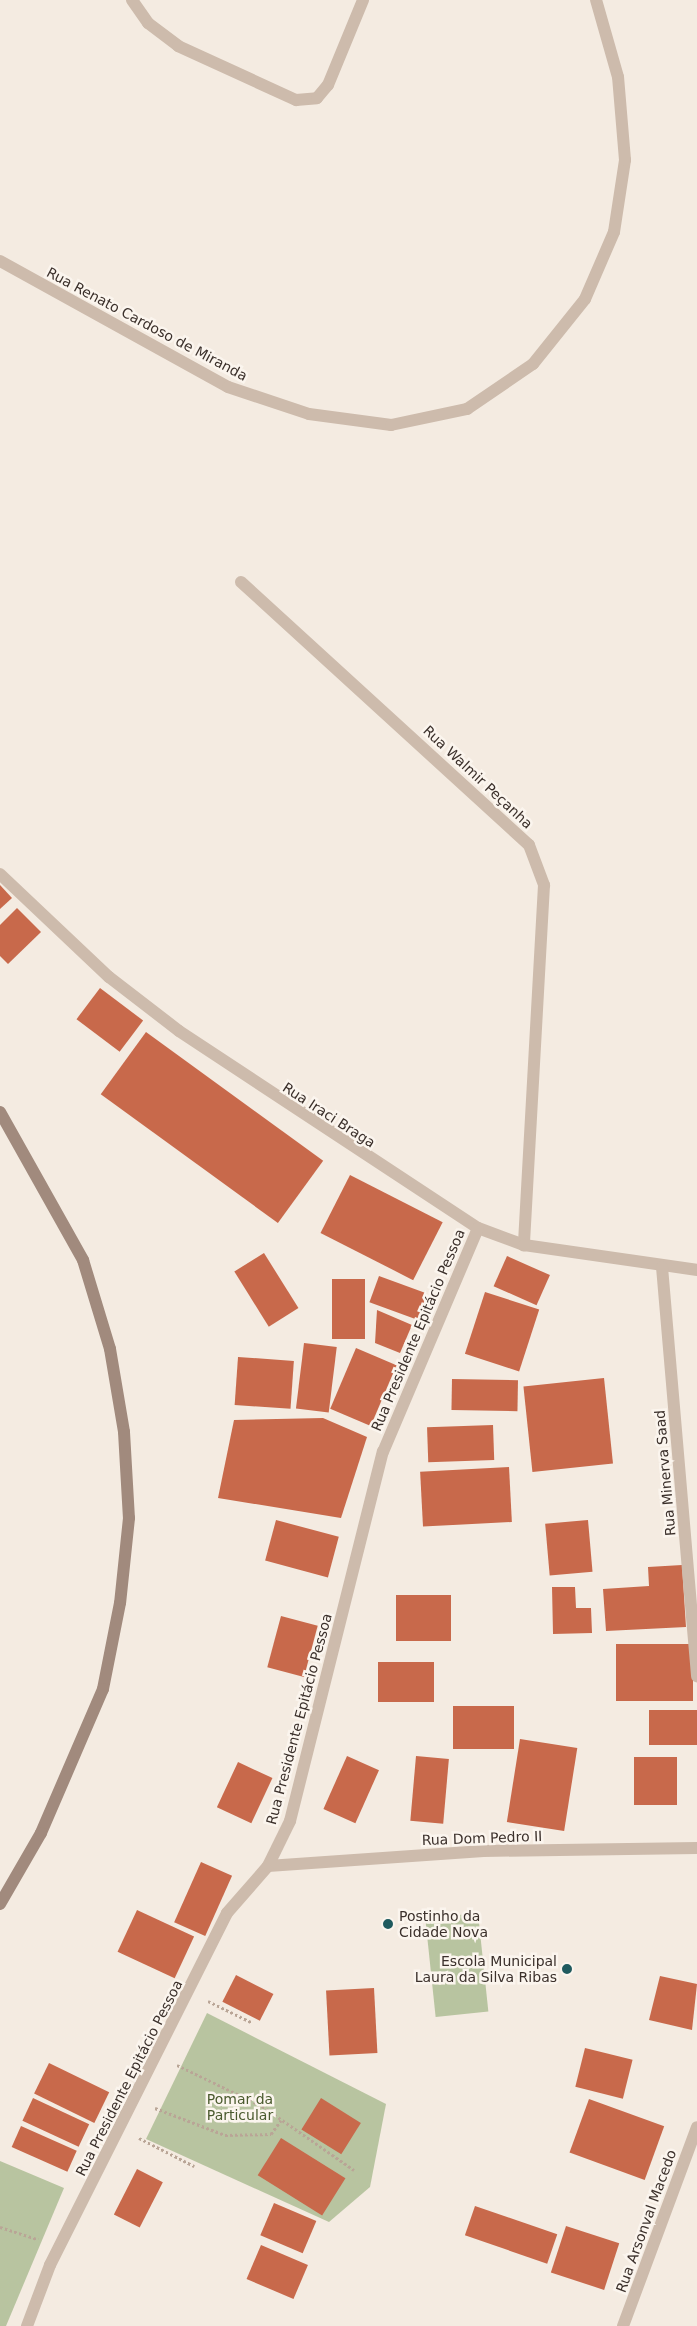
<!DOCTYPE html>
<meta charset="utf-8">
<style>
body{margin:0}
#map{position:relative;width:697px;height:2326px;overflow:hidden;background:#f4ebe1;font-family:"DejaVu Sans",sans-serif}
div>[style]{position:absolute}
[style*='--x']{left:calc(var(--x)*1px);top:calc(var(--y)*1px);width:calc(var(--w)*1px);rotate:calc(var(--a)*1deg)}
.green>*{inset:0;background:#b8c4a0;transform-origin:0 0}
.building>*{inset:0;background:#c8694b;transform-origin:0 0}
.path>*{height:3px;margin-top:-1.5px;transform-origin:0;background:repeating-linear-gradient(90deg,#b9a596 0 2.5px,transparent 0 5px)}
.street>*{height:12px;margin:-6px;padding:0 6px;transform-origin:6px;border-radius:6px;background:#cdbbac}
.secondary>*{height:12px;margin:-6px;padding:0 6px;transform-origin:6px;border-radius:6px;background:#a18a7d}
.dots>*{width:14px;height:14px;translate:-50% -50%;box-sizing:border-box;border:2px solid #fbf5ee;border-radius:50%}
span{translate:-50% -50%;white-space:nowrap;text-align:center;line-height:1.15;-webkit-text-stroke:5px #fbf5ee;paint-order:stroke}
.street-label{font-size:14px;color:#3b302b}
.poi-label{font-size:14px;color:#3b302b}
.left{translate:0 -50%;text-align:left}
.right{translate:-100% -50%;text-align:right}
.park-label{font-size:14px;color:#4a5a2e}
</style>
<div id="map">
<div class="green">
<i style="left:478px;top:1913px;width:99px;height:53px;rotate:84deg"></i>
<i style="clip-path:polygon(207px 2013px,386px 2104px,370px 2187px,329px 2222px,146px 2139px)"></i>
<i style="clip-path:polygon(0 2161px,64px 2188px,6px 2326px,0 2326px)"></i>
</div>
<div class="building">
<i style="clip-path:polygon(0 885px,12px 898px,0 909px)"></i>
<i style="clip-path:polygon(17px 908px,41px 932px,8px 964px,0 956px,0 925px)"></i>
<i style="left:100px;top:988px;width:54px;height:39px;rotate:37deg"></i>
<i style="left:146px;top:1032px;width:219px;height:77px;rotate:36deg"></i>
<i style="left:350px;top:1175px;width:104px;height:65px;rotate:27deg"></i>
<i style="left:264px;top:1253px;width:65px;height:35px;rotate:58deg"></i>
<i style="left:507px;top:1256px;width:47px;height:33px;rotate:24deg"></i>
<i style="left:379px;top:1276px;width:51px;height:28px;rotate:20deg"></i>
<i style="left:332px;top:1279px;width:33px;height:60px"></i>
<i style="left:485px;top:1292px;width:57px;height:65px;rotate:18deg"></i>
<i style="clip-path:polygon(377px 1310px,412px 1325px,400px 1353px,375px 1343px)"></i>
<i style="left:304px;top:1343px;width:33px;height:66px;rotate:7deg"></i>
<i style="left:356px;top:1348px;width:44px;height:66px;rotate:23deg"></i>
<i style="left:238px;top:1357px;width:56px;height:48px;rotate:4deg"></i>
<i style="left:604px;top:1378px;width:86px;height:81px;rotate:84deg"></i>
<i style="left:452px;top:1379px;width:66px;height:31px;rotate:1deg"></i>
<i style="clip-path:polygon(323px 1418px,367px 1437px,341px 1518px,218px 1498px,234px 1420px)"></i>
<i style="left:493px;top:1425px;width:35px;height:66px;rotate:88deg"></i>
<i style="left:509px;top:1467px;width:55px;height:89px;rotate:87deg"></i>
<i style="left:276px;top:1520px;width:65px;height:42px;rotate:15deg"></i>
<i style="left:588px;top:1520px;width:52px;height:43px;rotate:85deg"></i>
<i style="clip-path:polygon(682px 1565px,686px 1627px,606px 1631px,603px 1589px,649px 1586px,648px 1567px)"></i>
<i style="clip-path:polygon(552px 1587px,575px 1587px,576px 1608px,591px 1608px,592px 1633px,553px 1634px)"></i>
<i style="left:451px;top:1595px;width:46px;height:55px;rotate:90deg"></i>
<i style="left:281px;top:1616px;width:38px;height:53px;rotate:15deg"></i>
<i style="left:616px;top:1644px;width:77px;height:57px"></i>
<i style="left:378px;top:1662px;width:56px;height:40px"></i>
<i style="left:453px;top:1706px;width:61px;height:43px"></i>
<i style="left:697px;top:1710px;width:35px;height:48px;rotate:90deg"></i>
<i style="left:520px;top:1739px;width:58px;height:84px;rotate:9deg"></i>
<i style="left:347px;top:1756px;width:35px;height:58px;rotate:24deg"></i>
<i style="left:416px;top:1756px;width:33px;height:65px;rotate:5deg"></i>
<i style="left:634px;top:1757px;width:43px;height:48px"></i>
<i style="left:238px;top:1762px;width:38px;height:50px;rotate:25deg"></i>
<i style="left:201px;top:1862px;width:34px;height:66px;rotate:24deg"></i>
<i style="left:137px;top:1910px;width:63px;height:46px;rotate:25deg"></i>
<i style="left:236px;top:1975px;width:42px;height:30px;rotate:27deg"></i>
<i style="clip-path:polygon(660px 1976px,697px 1984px,692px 2030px,649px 2020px)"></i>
<i style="left:374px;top:1988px;width:65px;height:48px;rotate:87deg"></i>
<i style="left:585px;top:2048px;width:49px;height:40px;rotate:14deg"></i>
<i style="left:49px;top:2063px;width:67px;height:34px;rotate:26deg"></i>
<i style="left:33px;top:2098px;width:62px;height:25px;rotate:25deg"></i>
<i style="left:321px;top:2098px;width:47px;height:37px;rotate:32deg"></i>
<i style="left:589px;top:2099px;width:80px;height:57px;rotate:20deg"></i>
<i style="left:21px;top:2126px;width:61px;height:23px;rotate:24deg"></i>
<i style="left:281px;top:2138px;width:76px;height:44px;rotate:32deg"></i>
<i style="left:137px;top:2169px;width:29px;height:51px;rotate:27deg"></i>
<i style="left:274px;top:2203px;width:46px;height:35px;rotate:23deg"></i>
<i style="left:475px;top:2206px;width:87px;height:31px;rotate:19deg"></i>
<i style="left:566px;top:2226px;width:56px;height:49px;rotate:18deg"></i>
<i style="left:261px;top:2245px;width:51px;height:37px;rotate:23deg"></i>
</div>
<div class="path">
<i style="--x:208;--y:2001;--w:48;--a:26"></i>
<i style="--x:177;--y:2065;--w:94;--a:25.8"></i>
<i style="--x:262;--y:2106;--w:112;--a:34.8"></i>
<i style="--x:155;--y:2108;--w:75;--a:21.1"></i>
<i style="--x:225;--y:2135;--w:46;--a:-1.2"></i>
<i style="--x:271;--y:2134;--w:17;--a:-54"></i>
<i style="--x:139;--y:2138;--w:62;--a:27"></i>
<i style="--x:0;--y:2227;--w:40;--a:18"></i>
</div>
<div class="street">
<i style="--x:132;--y:0;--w:28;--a:55"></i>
<i style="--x:148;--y:23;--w:38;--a:37"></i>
<i style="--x:178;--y:46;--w:130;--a:24.6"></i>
<i style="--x:296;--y:100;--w:21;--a:-5"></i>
<i style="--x:317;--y:98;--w:17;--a:-50"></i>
<i style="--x:328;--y:85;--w:92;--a:-67.6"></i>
<i style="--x:0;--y:261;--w:260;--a:28.9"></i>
<i style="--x:228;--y:387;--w:85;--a:18.4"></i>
<i style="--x:309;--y:414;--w:83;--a:7.6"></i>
<i style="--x:391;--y:425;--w:78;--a:-11.9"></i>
<i style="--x:467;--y:409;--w:80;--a:-34.3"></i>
<i style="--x:533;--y:364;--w:83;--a:-51.3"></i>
<i style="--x:585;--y:299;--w:73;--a:-66.6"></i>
<i style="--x:614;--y:232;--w:73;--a:-81.3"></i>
<i style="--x:625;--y:160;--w:83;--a:-94.8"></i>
<i style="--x:618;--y:77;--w:80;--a:-105.9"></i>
<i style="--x:241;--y:582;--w:390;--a:42.4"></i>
<i style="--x:529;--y:845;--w:43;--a:69.4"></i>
<i style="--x:544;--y:885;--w:361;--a:93.2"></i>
<i style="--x:0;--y:874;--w:150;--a:43.4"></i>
<i style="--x:109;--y:977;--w:88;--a:37.6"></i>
<i style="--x:179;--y:1031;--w:358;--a:33.4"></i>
<i style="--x:478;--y:1228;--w:49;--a:20.3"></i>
<i style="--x:524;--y:1245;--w:175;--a:8.2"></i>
<i style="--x:662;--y:1267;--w:411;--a:85.1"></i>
<i style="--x:268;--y:1866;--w:216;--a:-4"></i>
<i style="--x:483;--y:1851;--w:214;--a:-0.8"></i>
<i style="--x:27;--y:2326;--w:65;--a:-69.3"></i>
<i style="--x:50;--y:2265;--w:394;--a:-63.3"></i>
<i style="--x:227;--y:1913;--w:62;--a:-48.9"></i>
<i style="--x:268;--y:1866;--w:50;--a:-63.9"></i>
<i style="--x:290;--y:1821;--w:381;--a:-75.9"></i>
<i style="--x:383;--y:1452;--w:243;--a:-67"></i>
<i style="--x:623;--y:2326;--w:212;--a:-69.6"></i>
</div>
<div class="secondary">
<i style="--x:0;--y:1112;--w:170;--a:60.7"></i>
<i style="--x:83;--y:1260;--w:93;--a:73.1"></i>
<i style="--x:110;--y:1349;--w:84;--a:80.4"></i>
<i style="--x:124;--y:1432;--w:86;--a:86.7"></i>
<i style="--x:129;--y:1518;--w:85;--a:96"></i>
<i style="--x:120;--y:1603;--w:88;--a:101.2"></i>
<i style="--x:103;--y:1689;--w:157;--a:113.3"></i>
<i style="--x:41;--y:1833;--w:82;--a:120"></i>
</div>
<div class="dots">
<i style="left:388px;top:1924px;background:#1f5a5e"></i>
<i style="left:567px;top:1969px;background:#1f5a5e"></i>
</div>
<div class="street-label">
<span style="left:147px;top:324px;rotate:28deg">Rua Renato Cardoso de Miranda</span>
<span style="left:478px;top:777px;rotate:43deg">Rua Walmir Peçanha</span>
<span style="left:329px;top:1115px;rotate:33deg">Rua Iraci Braga</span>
<span style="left:418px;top:1330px;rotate:-67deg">Rua Presidente Epitácio Pessoa</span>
<span style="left:665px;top:1473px;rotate:-95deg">Rua Minerva Saad</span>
<span style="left:299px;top:1719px;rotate:-75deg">Rua Presidente Epitácio Pessoa</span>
<span style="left:482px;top:1838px;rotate:-2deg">Rua Dom Pedro II</span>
<span style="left:129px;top:2078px;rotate:-63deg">Rua Presidente Epitácio Pessoa</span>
<span style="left:646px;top:2221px;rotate:-70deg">Rua Arsonval Macedo</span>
</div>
<div class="poi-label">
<span class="left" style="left:399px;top:1924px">Postinho da<br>Cidade Nova</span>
<span class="right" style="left:557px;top:1969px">Escola Municipal<br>Laura da Silva Ribas</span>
</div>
<div class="park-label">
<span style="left:240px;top:2107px">Pomar da<br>Particular</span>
</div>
</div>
